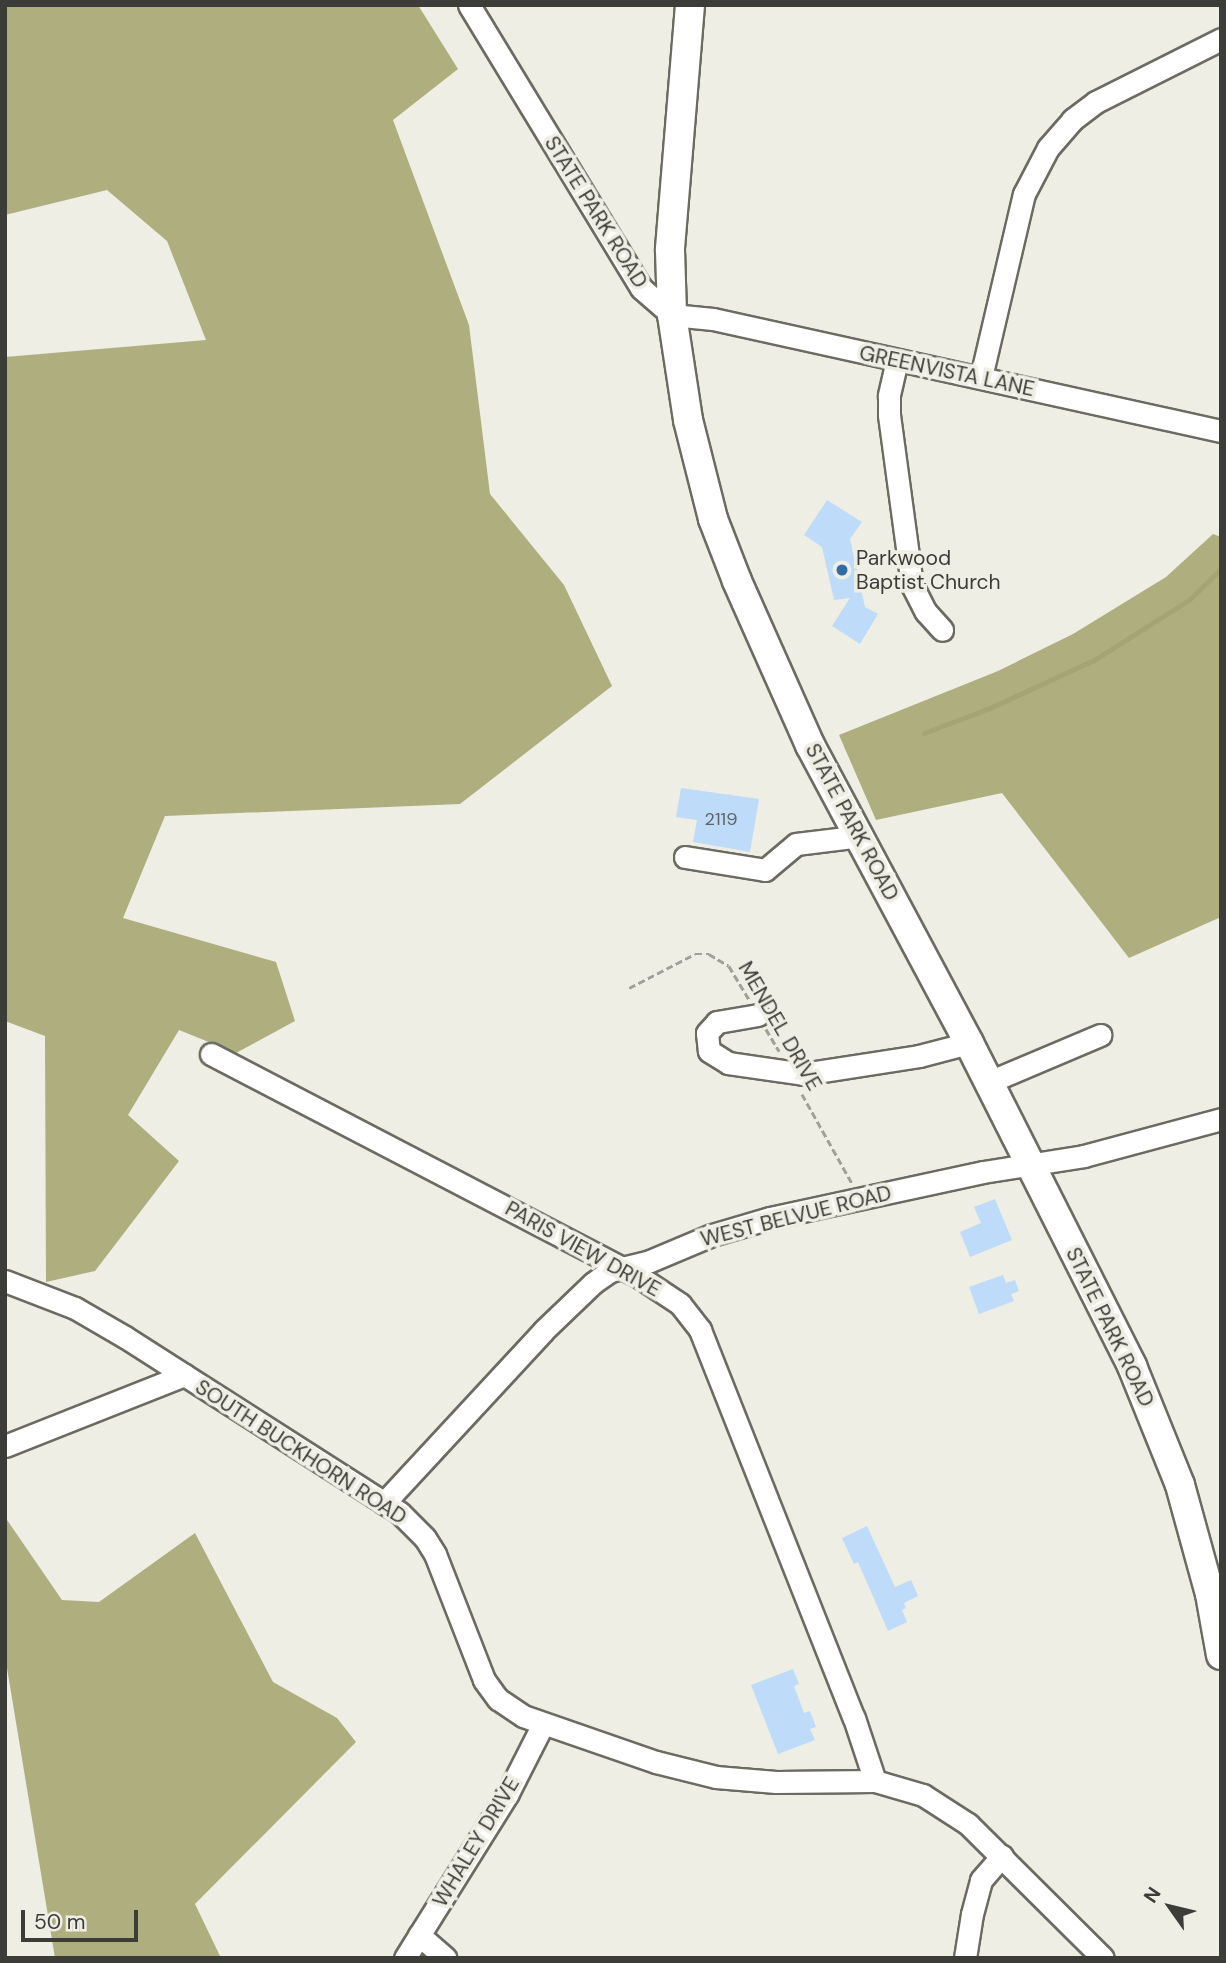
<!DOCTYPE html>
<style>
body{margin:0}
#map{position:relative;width:1226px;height:1963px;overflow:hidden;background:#eeeee4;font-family:"DM Sans",sans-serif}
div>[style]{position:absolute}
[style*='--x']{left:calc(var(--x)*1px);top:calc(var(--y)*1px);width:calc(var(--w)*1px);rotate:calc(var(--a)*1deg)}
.forest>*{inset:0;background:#afae7f}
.stream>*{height:4.5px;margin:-2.25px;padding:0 2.25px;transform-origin:2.25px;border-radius:2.25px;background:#a5a475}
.building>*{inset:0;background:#bedbf9}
.path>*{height:2.5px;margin-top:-1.25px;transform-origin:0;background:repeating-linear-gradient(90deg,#a0a099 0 7px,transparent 0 10.5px)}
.roads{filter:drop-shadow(2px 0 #6b6b62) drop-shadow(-2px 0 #6b6b62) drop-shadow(0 2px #6b6b62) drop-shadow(0 -2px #6b6b62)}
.minor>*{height:21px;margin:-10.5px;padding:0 10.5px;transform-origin:10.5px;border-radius:10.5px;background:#fff}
.major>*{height:28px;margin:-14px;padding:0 14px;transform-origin:14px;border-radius:14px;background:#fff}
.dots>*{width:19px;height:19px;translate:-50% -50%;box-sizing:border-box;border:4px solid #eeeee4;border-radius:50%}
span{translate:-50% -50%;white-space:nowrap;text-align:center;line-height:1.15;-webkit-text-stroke:7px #eeeee4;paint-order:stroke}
.number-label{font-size:18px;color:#5c6468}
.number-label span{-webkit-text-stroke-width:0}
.street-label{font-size:21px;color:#3c3c38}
.poi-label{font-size:21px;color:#3c3c38}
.left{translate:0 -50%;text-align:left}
.frame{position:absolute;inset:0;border:7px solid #3c3c38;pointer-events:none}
.north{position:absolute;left:1135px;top:1872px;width:70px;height:70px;-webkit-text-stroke:5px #eeeee4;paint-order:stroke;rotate:304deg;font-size:19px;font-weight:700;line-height:28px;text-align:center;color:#3c3c38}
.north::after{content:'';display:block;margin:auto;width:24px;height:32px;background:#3c3c38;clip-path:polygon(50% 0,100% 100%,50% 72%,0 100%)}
.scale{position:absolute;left:21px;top:1910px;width:117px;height:32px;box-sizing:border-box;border:4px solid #3c3c38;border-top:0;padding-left:9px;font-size:21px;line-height:24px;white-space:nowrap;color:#3c3c38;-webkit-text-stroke:5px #eeeee4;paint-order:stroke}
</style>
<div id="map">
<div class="forest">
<i style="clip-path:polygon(5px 5px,418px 5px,458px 69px,393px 120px,469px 325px,490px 494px,564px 585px,612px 686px,460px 804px,165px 816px,123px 918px,276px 962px,295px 1021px,236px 1053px,179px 1030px,128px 1115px,179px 1161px,95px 1271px,46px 1282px,45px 1036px,5px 1021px,5px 357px,206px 340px,167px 241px,107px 190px,5px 215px)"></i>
<i style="clip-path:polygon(1213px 534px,1221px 537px,1221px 917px,1129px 958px,1002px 793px,876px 820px,839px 735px,998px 671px,1073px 634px,1166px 577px)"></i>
<i style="clip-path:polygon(5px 1517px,62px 1600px,99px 1602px,195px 1533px,273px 1682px,337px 1718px,356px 1742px,195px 1904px,221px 1958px,55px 1958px,5px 1656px)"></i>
</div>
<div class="stream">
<i style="--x:924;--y:733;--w:71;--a:-20.7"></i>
<i style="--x:990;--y:708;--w:117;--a:-24.8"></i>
<i style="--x:1096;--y:659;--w:110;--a:-32.4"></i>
<i style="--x:1189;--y:600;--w:45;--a:-44.1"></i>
</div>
<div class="building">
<i style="clip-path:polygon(827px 500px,862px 522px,850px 539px,865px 607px,878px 614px,860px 644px,832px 626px,850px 598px,834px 600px,822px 547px,804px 535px)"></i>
<i style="clip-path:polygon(681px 788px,759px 799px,750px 852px,693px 842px,697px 820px,676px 817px)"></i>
<i style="clip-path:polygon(995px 1199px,1012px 1240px,970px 1257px,960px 1232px,981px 1223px,974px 1207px)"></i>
<i style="clip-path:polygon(1003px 1275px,1006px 1283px,1015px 1280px,1019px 1291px,1011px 1294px,1014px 1301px,979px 1314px,969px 1287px)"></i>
<i style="clip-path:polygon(867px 1526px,895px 1587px,911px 1580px,918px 1596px,904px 1603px,906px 1608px,902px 1610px,907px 1622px,888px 1631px,858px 1562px,854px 1564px,842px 1538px)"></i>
<i style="clip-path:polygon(793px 1669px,799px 1684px,794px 1686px,804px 1713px,810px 1711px,816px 1727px,810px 1729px,815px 1740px,778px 1754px,751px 1685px)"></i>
</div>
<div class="path">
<i style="--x:629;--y:988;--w:74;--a:-27.3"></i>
<i style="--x:695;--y:954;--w:14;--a:0"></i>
<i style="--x:709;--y:954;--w:23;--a:31"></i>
<i style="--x:729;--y:966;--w:39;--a:59"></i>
<i style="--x:766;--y:1029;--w:26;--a:59"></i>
<i style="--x:802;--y:1094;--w:102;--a:60.7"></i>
</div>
<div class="roads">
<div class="minor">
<i style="--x:469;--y:5;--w:331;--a:58.7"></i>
<i style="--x:641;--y:288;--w:41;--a:41.1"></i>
<i style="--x:672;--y:315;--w:41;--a:5.6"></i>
<i style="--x:713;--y:319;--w:520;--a:12.43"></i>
<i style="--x:897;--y:360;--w:37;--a:103"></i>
<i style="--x:889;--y:396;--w:19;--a:90"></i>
<i style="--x:889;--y:415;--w:172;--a:82.3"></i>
<i style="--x:912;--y:585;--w:30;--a:63"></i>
<i style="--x:926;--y:612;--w:24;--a:48"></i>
<i style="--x:981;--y:377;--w:188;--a:-76.8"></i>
<i style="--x:1024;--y:194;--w:52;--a:-62.4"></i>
<i style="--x:1048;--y:148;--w:37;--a:-49"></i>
<i style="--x:1072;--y:120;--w:30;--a:-37"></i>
<i style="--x:1096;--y:102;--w:140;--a:-26.7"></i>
<i style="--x:685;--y:857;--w:81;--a:9.2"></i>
<i style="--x:765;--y:870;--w:40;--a:-40"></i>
<i style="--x:796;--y:844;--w:65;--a:-7"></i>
<i style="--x:758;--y:1015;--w:42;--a:170.3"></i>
<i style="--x:717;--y:1022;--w:15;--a:132"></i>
<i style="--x:707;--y:1033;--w:18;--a:84"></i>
<i style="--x:709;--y:1051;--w:22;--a:32"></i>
<i style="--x:728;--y:1063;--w:76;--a:8.3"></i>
<i style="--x:803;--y:1074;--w:117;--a:-8.8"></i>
<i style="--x:919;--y:1056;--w:52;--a:-14.6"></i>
<i style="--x:211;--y:1054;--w:485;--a:27.5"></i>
<i style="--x:641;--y:1278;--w:47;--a:33.7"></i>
<i style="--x:680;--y:1304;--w:33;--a:52"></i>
<i style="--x:700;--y:1330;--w:417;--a:68.4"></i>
<i style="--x:854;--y:1718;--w:66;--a:71.6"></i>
<i style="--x:989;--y:1082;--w:121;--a:-22.9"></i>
<i style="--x:5;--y:1281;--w:75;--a:21.1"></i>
<i style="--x:75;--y:1308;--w:58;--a:30.1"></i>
<i style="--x:125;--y:1337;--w:326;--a:32.6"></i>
<i style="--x:400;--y:1513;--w:35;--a:45"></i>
<i style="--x:425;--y:1538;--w:19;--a:58"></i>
<i style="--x:435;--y:1554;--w:135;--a:68.7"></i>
<i style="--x:484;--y:1680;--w:24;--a:54"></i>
<i style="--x:498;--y:1699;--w:30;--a:34"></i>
<i style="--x:523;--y:1716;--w:141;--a:19.1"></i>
<i style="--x:656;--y:1762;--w:62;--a:14"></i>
<i style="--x:716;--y:1777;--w:60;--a:4.8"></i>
<i style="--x:776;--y:1782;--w:99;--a:-0.6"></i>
<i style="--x:875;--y:1781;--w:50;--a:16.3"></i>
<i style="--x:923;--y:1795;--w:54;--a:32.8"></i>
<i style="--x:968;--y:1824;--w:190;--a:44.8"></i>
<i style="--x:5;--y:1446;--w:193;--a:-21.6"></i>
<i style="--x:384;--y:1503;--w:234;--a:-47.2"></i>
<i style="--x:543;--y:1331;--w:69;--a:-43.8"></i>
<i style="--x:593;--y:1283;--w:21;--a:-35"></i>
<i style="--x:610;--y:1271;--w:41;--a:-14"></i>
<i style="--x:650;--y:1261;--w:67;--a:-22.8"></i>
<i style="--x:712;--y:1235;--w:60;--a:-16.3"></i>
<i style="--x:770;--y:1218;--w:218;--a:-12.2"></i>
<i style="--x:983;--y:1172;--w:102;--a:-9"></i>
<i style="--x:1084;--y:1156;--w:142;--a:-15.1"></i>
<i style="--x:419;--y:1935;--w:35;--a:41"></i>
<i style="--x:405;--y:1958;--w:195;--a:-58"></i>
<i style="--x:508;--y:1793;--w:77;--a:-63.1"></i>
<i style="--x:965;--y:1958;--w:45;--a:-81"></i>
<i style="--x:972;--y:1914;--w:35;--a:-75"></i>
<i style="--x:981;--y:1880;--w:32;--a:-49"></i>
</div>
<div class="major">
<i style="--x:690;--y:5;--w:246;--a:94.7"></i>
<i style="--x:670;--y:250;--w:65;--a:88.2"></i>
<i style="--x:672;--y:315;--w:106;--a:81.3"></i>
<i style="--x:688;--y:420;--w:102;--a:75.8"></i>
<i style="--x:713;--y:519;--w:66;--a:68.8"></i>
<i style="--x:737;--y:581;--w:180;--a:66"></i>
<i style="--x:810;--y:745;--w:338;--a:61.9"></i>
<i style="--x:969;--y:1043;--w:362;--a:63.2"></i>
<i style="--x:1132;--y:1366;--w:128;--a:68"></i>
<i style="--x:1180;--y:1485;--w:113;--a:74.6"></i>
<i style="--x:1210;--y:1594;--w:62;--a:79.8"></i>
</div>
</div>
<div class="dots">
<i style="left:842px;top:570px;background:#306da5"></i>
</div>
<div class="number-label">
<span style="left:721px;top:819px">2119</span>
</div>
<div class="street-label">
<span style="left:596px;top:212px;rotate:58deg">STATE PARK ROAD</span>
<span style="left:947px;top:371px;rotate:12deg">GREENVISTA LANE</span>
<span style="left:852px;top:822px;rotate:62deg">STATE PARK ROAD</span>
<span style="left:780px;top:1026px;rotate:60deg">MENDEL DRIVE</span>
<span style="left:796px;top:1216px;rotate:-14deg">WEST BELVUE ROAD</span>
<span style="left:583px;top:1249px;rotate:29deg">PARIS VIEW DRIVE</span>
<span style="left:1110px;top:1327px;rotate:64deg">STATE PARK ROAD</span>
<span style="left:301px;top:1452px;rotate:33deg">SOUTH BUCKHORN ROAD</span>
<span style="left:476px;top:1842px;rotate:-59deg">WHALEY DRIVE</span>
</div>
<div class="poi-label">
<span class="left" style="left:856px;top:570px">Parkwood<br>Baptist Church</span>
</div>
<div class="frame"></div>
<div class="north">N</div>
<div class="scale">50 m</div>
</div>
